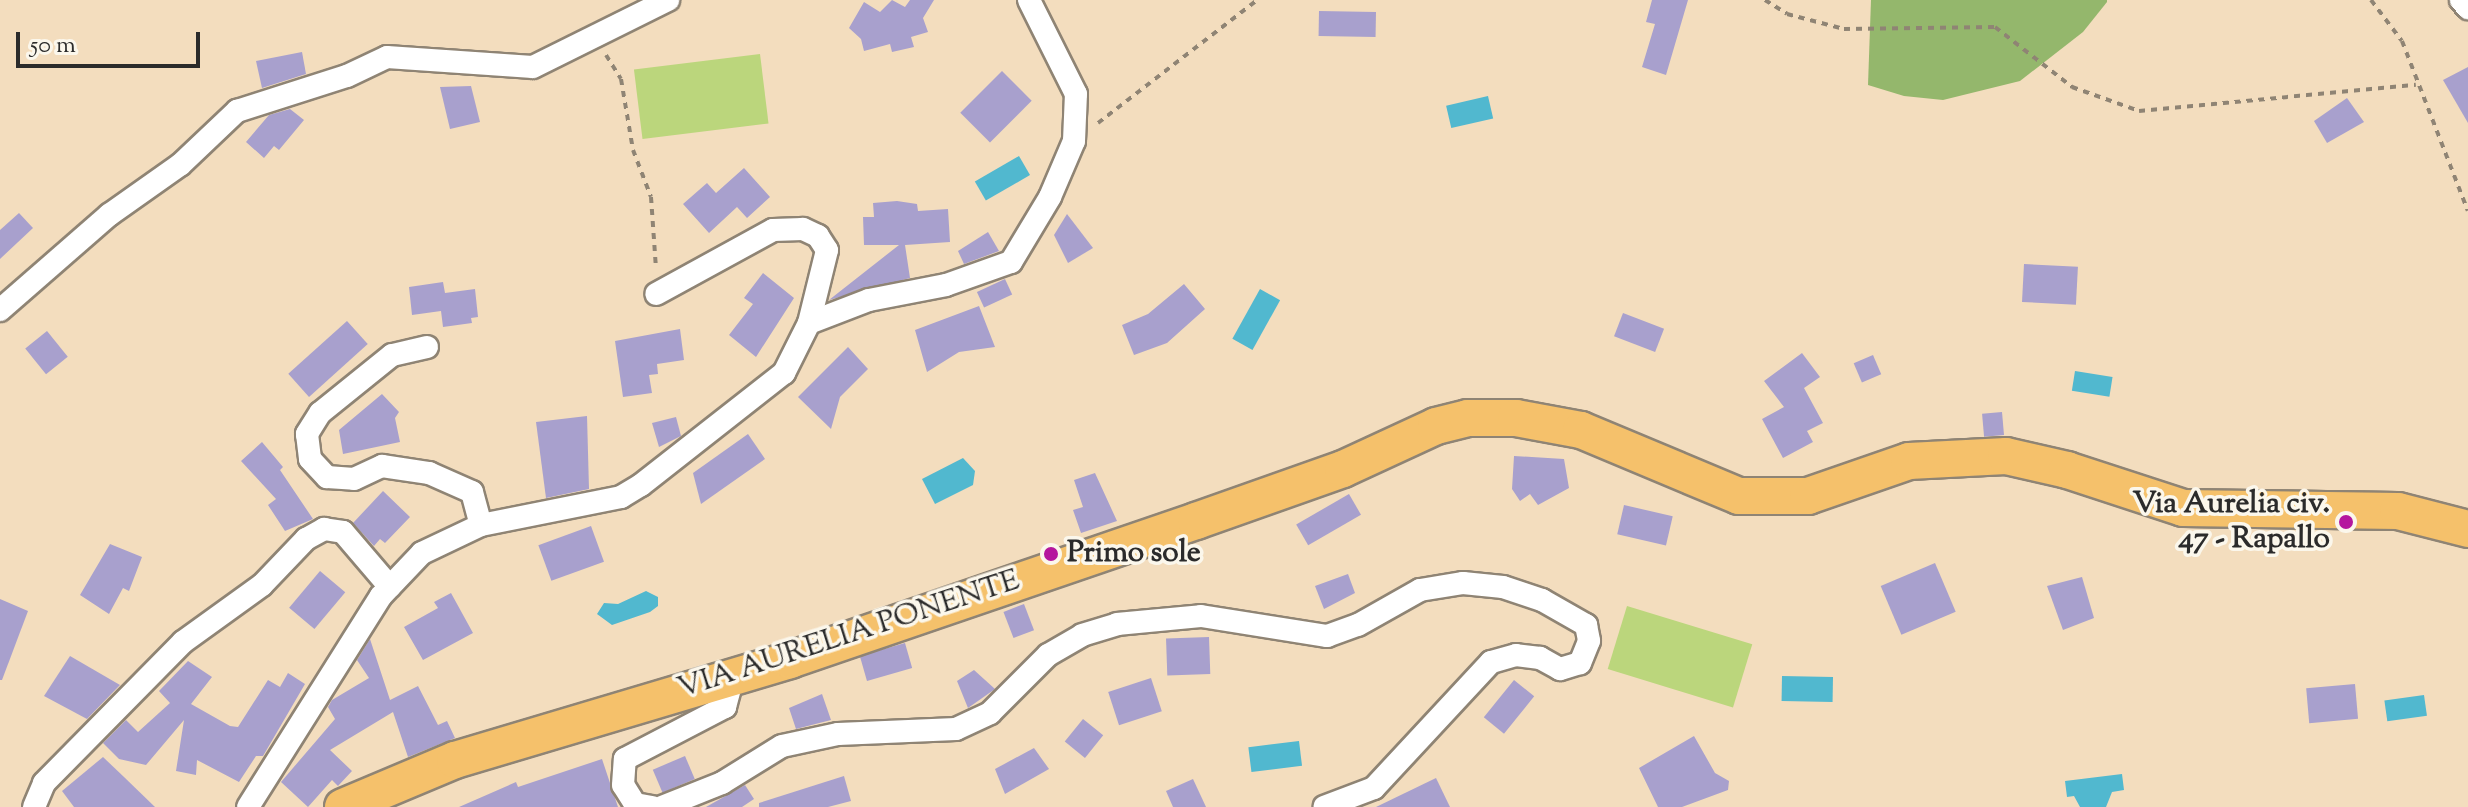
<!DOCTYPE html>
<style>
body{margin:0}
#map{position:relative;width:2468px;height:807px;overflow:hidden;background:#f3ddbe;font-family:"Sorts Mill Goudy",serif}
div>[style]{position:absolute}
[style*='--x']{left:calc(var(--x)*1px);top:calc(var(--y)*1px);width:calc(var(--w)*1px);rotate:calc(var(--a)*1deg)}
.green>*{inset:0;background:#bbd67c;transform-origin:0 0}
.forest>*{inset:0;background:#94b76c}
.water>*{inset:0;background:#51b8cf;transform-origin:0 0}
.building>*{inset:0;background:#a8a0cd;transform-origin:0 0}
.path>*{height:4px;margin-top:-2px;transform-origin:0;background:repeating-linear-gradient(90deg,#8f8474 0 6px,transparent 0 12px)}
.roads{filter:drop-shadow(2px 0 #8f8474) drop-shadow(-2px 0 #8f8474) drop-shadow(0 2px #8f8474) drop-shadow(0 -2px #8f8474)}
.minor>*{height:22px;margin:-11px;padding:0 11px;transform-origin:11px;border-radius:11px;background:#fff}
.primary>*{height:36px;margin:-18px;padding:0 18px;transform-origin:18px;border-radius:18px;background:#f5c16b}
.dots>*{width:22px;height:22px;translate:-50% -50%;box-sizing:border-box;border:4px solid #fbf7ec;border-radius:50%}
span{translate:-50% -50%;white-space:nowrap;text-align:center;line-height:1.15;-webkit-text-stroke:7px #fbf7ec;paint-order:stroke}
.poi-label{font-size:30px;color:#2b2b2b;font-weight:700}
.right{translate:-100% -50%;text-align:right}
.left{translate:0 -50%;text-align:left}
.street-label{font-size:30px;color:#2b2b2b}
.scale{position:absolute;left:16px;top:32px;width:184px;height:36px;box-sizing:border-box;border:4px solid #2b2b2b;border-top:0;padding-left:10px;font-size:24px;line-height:28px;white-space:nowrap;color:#2b2b2b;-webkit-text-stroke:6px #fbf7ec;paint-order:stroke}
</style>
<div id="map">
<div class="green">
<i style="left:760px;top:54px;width:70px;height:127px;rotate:83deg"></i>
<i style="left:1627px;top:606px;width:131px;height:66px;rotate:17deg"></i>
</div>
<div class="forest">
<i style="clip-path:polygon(1871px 0,2107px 0,2107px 2px,2083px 32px,2020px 81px,1943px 100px,1904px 96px,1868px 85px)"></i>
</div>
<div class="water">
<i style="left:1488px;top:96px;width:23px;height:43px;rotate:77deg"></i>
<i style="left:1019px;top:156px;width:22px;height:51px;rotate:60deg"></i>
<i style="left:1260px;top:289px;width:23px;height:57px;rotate:29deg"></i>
<i style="left:2075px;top:371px;width:38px;height:20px;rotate:9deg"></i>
<i style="clip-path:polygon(963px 458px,975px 471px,973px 485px,935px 504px,922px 479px)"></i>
<i style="clip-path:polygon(646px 591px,658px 597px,658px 606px,650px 612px,612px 625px,597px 614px,604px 603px,618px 604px)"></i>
<i style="left:1782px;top:676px;width:51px;height:25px;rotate:1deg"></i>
<i style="left:2424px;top:695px;width:21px;height:40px;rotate:82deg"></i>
<i style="left:1299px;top:741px;width:25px;height:51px;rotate:83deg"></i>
<i style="clip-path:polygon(2122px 774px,2124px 790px,2112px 792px,2106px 807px,2080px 807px,2074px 796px,2067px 797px,2065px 781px)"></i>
</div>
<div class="building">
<i style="clip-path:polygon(892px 0,905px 7px,910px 0,934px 0,923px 18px,928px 32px,911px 37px,914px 47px,892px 52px,890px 44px,864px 51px,861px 39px,849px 28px,864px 2px,880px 12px)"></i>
<i style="clip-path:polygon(1652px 0,1688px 0,1666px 75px,1642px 67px,1655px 24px,1646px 22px)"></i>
<i style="left:1319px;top:11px;width:57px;height:25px;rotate:1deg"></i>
<i style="clip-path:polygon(302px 52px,306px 74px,262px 88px,256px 61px)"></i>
<i style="clip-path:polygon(2468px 67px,2468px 123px,2443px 80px)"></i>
<i style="left:1002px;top:71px;width:42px;height:59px;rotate:45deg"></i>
<i style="clip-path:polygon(471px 86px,480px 122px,450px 129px,440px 87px)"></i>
<i style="clip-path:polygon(2347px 98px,2364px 122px,2327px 143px,2314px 121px)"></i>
<i style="clip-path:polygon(290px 109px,304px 120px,279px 150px,274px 146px,264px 158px,246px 142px,269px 115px)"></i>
<i style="clip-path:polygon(744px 168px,770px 197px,747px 218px,737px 207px,709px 233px,683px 204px,707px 183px,716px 193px)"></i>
<i style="clip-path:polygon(897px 201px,917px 204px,918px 211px,948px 209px,950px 242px,905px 245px,910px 278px,829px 300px,899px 245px,864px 245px,863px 217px,874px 217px,873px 203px)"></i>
<i style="clip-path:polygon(19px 213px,33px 228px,0 259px,0 230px)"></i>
<i style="clip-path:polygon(1067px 214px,1093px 248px,1068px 263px,1054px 235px)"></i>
<i style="clip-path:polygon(988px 232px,999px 251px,964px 264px,958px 251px)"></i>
<i style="left:2024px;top:264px;width:54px;height:38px;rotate:3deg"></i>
<i style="clip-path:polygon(763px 273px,794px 298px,756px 357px,729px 335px,753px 304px,744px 298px)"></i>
<i style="left:1005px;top:279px;width:17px;height:31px;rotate:65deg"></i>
<i style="clip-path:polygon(443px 282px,445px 293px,475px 289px,478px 317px,471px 318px,472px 323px,443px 327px,441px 311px,412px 315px,409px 287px)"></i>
<i style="clip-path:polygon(1184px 284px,1205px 309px,1167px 343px,1134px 355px,1122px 325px,1148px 314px)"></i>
<i style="clip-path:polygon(979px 306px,995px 347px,959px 352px,927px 372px,915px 330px)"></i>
<i style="left:1623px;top:313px;width:44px;height:25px;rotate:21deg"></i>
<i style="left:347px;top:321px;width:31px;height:79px;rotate:48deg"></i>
<i style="clip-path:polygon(680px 329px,684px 360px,657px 364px,658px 374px,649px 375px,652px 393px,623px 397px,615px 341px)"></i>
<i style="left:47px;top:331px;width:33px;height:28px;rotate:51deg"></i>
<i style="clip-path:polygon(848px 347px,868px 369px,840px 397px,831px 429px,798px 397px)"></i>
<i style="clip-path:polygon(1802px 353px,1820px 377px,1804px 388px,1823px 423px,1807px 431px,1813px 442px,1783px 458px,1762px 419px,1784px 407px,1764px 381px)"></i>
<i style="left:1873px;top:355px;width:21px;height:21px;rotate:67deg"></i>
<i style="clip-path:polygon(382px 394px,399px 412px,395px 418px,400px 442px,343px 454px,339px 430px)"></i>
<i style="left:2002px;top:412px;width:23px;height:20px;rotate:85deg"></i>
<i style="clip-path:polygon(587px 416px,589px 489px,546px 498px,536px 422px)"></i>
<i style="clip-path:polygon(676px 417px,681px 436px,659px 447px,652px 423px)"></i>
<i style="clip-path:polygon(748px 434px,765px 459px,701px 504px,693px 473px)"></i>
<i style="clip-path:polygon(262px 442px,283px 467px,280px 470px,313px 519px,285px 531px,268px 505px,276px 499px,241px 461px)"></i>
<i style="clip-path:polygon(1514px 456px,1564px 459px,1569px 488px,1538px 505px,1530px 494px,1520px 501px,1512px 489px)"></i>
<i style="clip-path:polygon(1095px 473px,1117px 521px,1081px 533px,1073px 510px,1083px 507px,1074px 480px)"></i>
<i style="clip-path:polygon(383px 491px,410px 517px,385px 543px,380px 539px,374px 546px,353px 523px)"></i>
<i style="left:1349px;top:494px;width:24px;height:61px;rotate:60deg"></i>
<i style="left:1624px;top:505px;width:50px;height:30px;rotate:13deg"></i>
<i style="left:591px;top:526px;width:38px;height:56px;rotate:70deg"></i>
<i style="clip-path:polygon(110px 544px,142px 557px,129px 591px,123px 588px,109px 614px,80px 595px)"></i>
<i style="left:1935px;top:563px;width:53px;height:59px;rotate:67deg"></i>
<i style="left:320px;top:571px;width:33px;height:48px;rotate:40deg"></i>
<i style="clip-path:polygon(1348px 574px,1355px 593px,1324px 609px,1315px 586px)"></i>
<i style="clip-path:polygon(2082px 577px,2094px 618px,2063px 630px,2047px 586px)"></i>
<i style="clip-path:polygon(451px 593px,473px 633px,423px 660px,404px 627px,438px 608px,434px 602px)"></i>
<i style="clip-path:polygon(0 599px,28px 611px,2px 680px,0 680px)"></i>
<i style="left:1024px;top:604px;width:28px;height:22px;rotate:69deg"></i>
<i style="left:1209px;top:637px;width:37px;height:43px;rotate:88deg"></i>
<i style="clip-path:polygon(370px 639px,390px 700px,418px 686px,438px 725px,447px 721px,455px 738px,408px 757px,393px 712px,330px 750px,352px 771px,338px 786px,332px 780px,308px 807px,281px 782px,335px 719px,328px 707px,332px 700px,369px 678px,357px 660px)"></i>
<i style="left:905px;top:643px;width:26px;height:47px;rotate:74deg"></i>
<i style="clip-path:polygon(70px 656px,120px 685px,87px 719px,44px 696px)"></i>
<i style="clip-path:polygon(188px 661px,212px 677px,191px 704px,230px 726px,238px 727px,268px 680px,280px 687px,288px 673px,305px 684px,263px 756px,256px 756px,239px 782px,197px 760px,196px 775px,176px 771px,184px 720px,146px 765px,119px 759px,103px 743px,126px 720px,138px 732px,170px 703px,159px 691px)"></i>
<i style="clip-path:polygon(974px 670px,995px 689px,968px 708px,957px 681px)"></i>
<i style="left:1151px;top:678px;width:35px;height:45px;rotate:72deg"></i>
<i style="left:1514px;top:680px;width:26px;height:48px;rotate:39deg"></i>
<i style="left:2355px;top:684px;width:35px;height:49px;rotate:85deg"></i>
<i style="clip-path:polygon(822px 694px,831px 720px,796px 729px,789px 708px)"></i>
<i style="left:1083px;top:719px;width:26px;height:29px;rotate:39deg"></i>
<i style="clip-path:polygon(1694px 736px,1715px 773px,1729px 781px,1728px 790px,1682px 807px,1658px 807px,1639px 768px)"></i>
<i style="clip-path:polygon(1034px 748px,1049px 769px,1005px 794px,995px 769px)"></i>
<i style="left:685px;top:756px;width:25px;height:35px;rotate:67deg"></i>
<i style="clip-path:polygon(103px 757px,124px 777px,155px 807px,74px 807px,62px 791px)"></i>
<i style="clip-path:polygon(602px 759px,618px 807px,459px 807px,516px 782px,518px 787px)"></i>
<i style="clip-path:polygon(844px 776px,851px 801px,828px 807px,759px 807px,759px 803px)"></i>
<i style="clip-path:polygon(1436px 778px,1450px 807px,1376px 807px)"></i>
<i style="clip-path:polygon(1193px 779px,1206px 807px,1173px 807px,1166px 791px)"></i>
<i style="clip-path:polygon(745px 785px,754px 799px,742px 807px,706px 807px)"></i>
</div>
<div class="path">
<i style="--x:1765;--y:0;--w:26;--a:32"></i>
<i style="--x:1787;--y:14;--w:59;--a:14.7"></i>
<i style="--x:1844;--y:29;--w:151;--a:-0.8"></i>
<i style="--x:1995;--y:27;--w:98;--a:37.9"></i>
<i style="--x:2072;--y:87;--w:71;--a:19.7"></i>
<i style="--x:2139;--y:111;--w:278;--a:-5.4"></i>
<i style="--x:2371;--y:0;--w:51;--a:52.9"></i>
<i style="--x:2402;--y:41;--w:182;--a:68.8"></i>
<i style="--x:606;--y:55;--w:28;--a:58"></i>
<i style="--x:621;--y:79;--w:72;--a:80.4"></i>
<i style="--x:633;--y:150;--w:50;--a:69"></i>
<i style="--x:651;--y:197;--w:72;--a:86"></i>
<i style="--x:1098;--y:123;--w:201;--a:-37.7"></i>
</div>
<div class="roads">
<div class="minor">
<i style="--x:2461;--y:0;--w:11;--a:49"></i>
<i style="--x:0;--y:310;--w:145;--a:-41.1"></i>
<i style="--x:109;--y:215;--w:87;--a:-35.2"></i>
<i style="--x:180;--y:165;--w:79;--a:-43.5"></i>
<i style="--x:237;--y:111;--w:115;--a:-17.7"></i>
<i style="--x:347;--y:76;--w:44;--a:-25.4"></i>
<i style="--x:387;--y:57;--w:146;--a:3.9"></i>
<i style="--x:533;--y:67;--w:151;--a:-26.4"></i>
<i style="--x:809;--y:323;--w:64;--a:-21"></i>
<i style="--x:869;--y:300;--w:78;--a:-11"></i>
<i style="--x:946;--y:285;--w:69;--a:-19.5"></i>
<i style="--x:1011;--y:262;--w:76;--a:-59"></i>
<i style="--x:1050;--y:197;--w:61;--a:-66.8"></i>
<i style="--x:1074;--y:141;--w:47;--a:-87.6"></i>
<i style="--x:1076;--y:94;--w:105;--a:-116.6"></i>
<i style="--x:427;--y:347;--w:36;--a:167"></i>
<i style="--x:392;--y:355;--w:92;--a:141.1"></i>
<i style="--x:320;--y:413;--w:25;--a:122"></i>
<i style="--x:307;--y:434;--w:25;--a:83"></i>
<i style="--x:310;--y:459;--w:25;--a:47"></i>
<i style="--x:327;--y:477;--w:27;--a:4"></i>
<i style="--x:354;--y:479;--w:31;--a:-25"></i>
<i style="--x:382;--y:466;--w:48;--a:8.5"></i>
<i style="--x:429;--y:473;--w:47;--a:23.8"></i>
<i style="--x:472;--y:492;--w:34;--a:75"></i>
<i style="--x:34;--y:807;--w:26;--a:-67"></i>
<i style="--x:44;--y:783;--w:198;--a:-45.4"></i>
<i style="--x:183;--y:642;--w:97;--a:-35.8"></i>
<i style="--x:262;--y:585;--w:64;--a:-46.3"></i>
<i style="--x:306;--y:539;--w:21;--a:-29"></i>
<i style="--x:324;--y:529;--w:19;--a:9"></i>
<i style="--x:343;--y:532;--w:72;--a:49.5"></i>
<i style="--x:248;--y:807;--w:249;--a:-57.8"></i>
<i style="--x:381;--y:596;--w:59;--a:-46.4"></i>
<i style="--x:422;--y:553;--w:65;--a:-25.4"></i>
<i style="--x:481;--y:525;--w:143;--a:-11.3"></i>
<i style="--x:621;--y:497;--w:23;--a:-31"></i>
<i style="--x:641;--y:485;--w:182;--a:-38.1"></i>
<i style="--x:784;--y:373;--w:56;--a:-63.4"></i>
<i style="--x:809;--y:323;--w:75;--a:-76.1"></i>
<i style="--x:827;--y:250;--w:17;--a:-123"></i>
<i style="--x:818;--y:236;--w:17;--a:-155"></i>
<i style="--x:803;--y:229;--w:30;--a:178"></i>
<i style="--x:773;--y:230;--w:133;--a:151.3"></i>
<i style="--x:652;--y:807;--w:17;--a:-170"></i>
<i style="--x:635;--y:804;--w:22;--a:-122"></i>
<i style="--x:623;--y:785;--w:26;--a:-86"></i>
<i style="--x:625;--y:759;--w:113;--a:-27.5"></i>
<i style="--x:725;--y:707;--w:31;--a:-75"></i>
<i style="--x:662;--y:807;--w:65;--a:-21.8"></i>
<i style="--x:722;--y:783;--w:70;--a:-31.7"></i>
<i style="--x:782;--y:746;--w:57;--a:-12.1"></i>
<i style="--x:838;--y:734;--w:118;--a:-2.4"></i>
<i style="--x:956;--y:729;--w:38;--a:-25"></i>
<i style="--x:990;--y:713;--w:82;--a:-45"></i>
<i style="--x:1048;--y:655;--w:39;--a:-30"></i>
<i style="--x:1082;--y:635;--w:37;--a:-17"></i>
<i style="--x:1117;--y:624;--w:84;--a:-5.4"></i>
<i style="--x:1201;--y:616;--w:128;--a:9"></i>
<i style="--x:1327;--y:636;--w:33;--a:-20"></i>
<i style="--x:1358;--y:625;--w:71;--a:-29.4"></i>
<i style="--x:1420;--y:590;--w:44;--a:-9.2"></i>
<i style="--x:1463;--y:583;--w:40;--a:5.7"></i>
<i style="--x:1503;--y:587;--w:41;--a:18.4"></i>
<i style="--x:1542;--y:600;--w:51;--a:29.6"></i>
<i style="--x:1586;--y:625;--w:16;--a:79"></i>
<i style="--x:1589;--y:641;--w:24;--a:112"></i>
<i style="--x:1580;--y:663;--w:21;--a:163"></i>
<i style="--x:1560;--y:669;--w:23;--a:-151"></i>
<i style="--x:1540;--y:658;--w:24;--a:-173"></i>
<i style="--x:1516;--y:655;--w:26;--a:164"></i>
<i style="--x:1491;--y:662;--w:172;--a:132.9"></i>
<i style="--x:1374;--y:788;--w:53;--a:159.2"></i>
</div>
<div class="primary">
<i style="--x:343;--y:807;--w:121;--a:-22.8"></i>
<i style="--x:455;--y:760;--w:350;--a:-16.6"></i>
<i style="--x:790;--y:660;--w:429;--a:-18.9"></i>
<i style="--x:1196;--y:521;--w:156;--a:-19.5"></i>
<i style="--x:1343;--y:469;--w:102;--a:-24.8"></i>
<i style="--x:1436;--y:426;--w:33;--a:-14"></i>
<i style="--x:1468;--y:418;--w:48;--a:0"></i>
<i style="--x:1516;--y:418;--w:66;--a:10.5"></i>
<i style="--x:1581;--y:430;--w:171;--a:22.7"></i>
<i style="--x:1739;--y:496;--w:69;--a:0"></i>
<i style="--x:1808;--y:496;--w:107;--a:-19.1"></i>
<i style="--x:1909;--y:461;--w:97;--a:-3"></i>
<i style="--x:2006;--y:456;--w:63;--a:12.9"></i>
<i style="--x:2067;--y:470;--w:122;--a:18.1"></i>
<i style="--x:2183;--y:508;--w:215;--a:0.8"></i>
<i style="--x:2398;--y:511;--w:72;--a:14.4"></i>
</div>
</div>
<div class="dots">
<i style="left:2346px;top:522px;background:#b5179e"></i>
<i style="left:1051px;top:554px;background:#b5179e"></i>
</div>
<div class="poi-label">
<span class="right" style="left:2330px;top:522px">Via Aurelia civ.<br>47 - Rapallo</span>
<span class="left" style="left:1067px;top:554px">Primo sole</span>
</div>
<div class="street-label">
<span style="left:849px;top:636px;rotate:-18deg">VIA AURELIA PONENTE</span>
</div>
<div class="scale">50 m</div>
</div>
